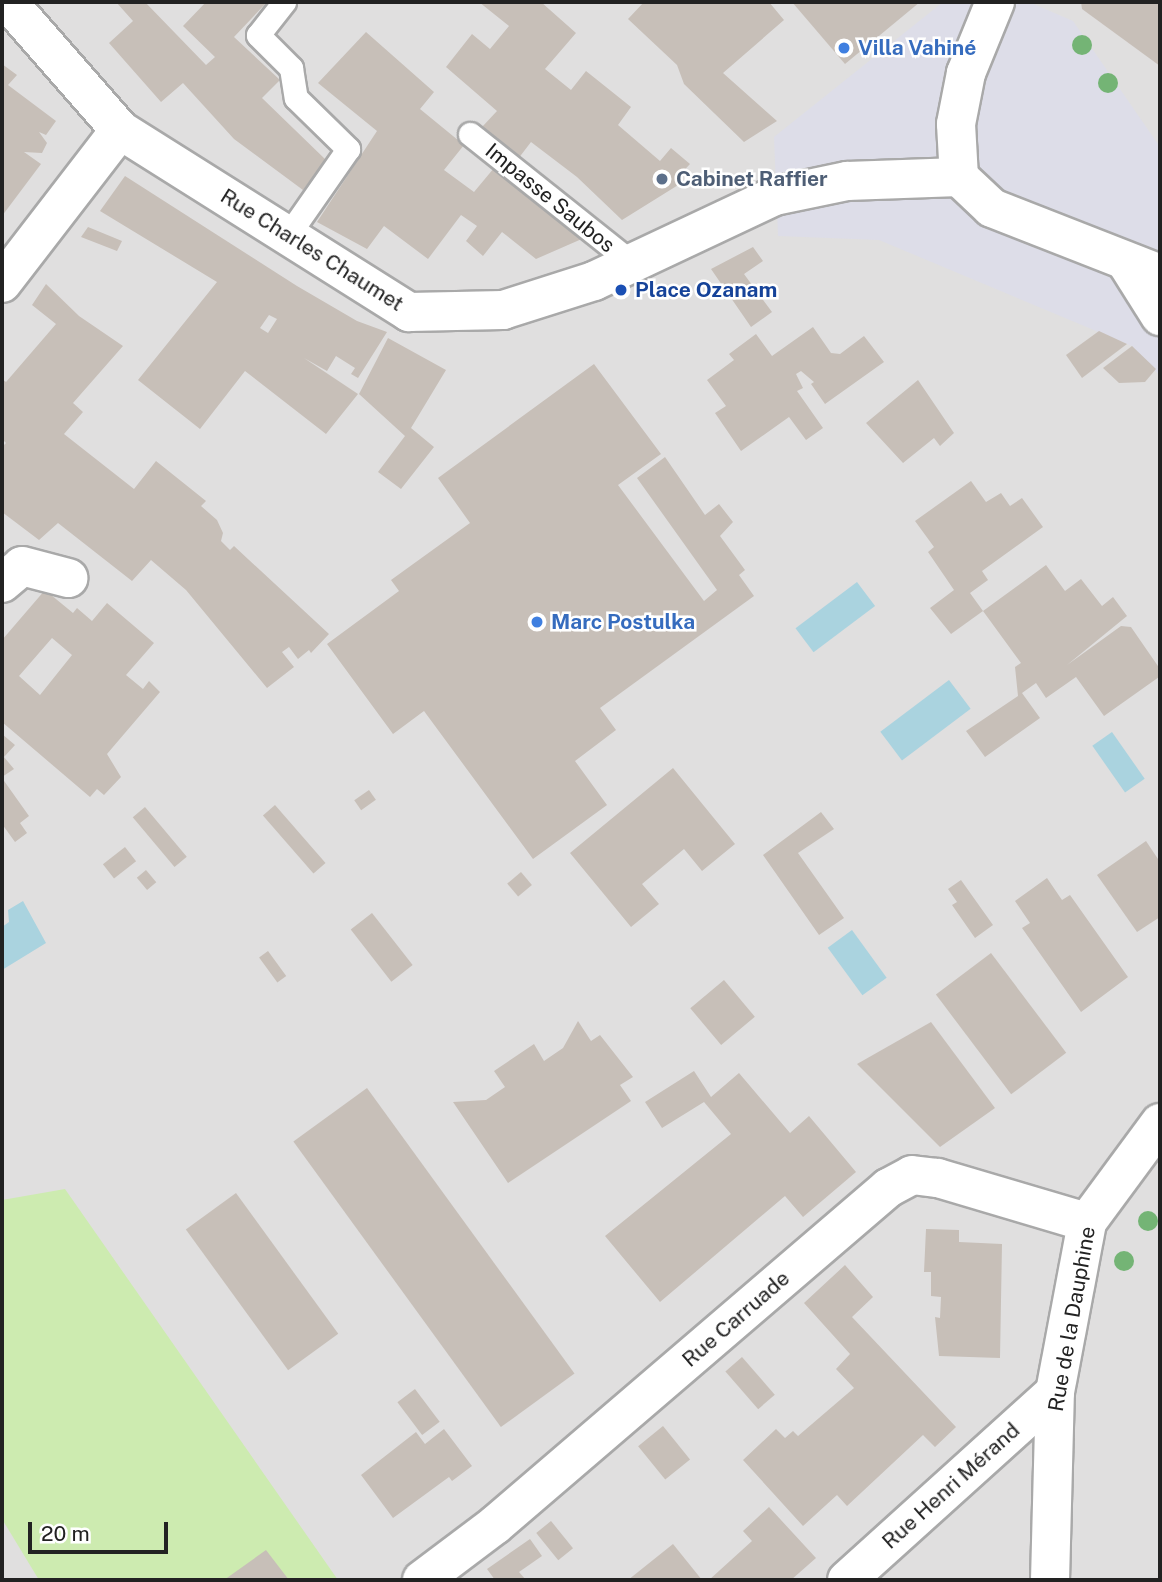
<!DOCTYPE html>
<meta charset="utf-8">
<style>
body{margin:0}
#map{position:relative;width:1162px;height:1582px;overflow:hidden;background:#f2efe9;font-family:"Public Sans",sans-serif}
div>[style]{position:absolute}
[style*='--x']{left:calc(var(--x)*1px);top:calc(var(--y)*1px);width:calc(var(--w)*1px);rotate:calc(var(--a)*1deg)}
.residential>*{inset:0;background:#e0dfdf;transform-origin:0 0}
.grass>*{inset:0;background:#cdebb0}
.plaza>*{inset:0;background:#dddde8}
.water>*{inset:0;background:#aad3df;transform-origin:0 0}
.building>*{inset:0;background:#c7bfb8;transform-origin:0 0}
.roads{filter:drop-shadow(2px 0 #a9a9a9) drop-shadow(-2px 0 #a9a9a9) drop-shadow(0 2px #a9a9a9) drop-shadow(0 -2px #a9a9a9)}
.service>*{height:23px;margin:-11.5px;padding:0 11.5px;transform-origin:11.5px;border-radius:11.5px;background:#fff}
.minor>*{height:38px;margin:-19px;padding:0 19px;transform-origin:19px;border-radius:19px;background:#fff}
.tertiary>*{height:38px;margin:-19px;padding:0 19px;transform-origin:19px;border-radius:19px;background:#fff}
.trees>*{width:20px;height:20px;margin:-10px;border-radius:50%;background:#74b475}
.dots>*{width:19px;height:19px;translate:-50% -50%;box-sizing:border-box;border:4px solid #fff;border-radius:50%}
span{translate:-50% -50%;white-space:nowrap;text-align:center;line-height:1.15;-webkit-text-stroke:5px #fff;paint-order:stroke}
.shop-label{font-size:21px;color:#366cbe;font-weight:700}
.left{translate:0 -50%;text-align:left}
.service-label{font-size:21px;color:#4e5e75;font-weight:700}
.street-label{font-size:21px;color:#222}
.transit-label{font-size:21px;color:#164399;font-weight:700}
.frame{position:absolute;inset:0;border:4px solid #222;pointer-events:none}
.scale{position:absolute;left:28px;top:1522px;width:140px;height:32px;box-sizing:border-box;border:4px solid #222;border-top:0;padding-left:9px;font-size:21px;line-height:24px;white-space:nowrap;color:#222;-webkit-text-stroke:5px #fff;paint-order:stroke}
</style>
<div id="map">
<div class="residential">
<i style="left:2px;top:2px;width:1158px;height:1578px"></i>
</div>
<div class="grass">
<i style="clip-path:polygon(65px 1189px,338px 1580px,39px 1580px,2px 1519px,2px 1200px)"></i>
</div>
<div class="plaza">
<i style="clip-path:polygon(943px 2px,1029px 2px,1073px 21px,1160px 147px,1160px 376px,1132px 346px,879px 240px,778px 236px,774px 137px)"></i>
</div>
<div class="water">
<i style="left:857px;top:582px;width:30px;height:77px;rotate:53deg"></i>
<i style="left:949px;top:680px;width:36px;height:86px;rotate:53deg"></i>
<i style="left:1112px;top:732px;width:57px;height:24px;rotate:55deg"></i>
<i style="clip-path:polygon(23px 901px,46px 943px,2px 970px,2px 927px,9px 922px,8px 910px)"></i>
<i style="left:852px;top:930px;width:59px;height:30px;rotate:54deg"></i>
</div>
<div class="building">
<i style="clip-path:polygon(116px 2px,145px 2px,206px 65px,215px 57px,183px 26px,206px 2px,267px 2px,234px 37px,280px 80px,262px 98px,326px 160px,303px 190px,234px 139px,183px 83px,161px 102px,109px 43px,133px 21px)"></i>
<i style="clip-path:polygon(479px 2px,541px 2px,576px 33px,545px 69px,571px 90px,586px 71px,631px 107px,618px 125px,660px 161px,671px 148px,690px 164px,678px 177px,683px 182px,622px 220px,577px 177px,531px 142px,518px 159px,482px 127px,497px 111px,446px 67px,472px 34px,490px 49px,509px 26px)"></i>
<i style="clip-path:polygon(644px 2px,769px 2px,784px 20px,723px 73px,777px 121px,744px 142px,684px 84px,677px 65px,628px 19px)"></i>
<i style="clip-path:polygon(792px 2px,920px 2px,845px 64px)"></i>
<i style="clip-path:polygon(1081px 2px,1160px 2px,1160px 66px,1082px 9px)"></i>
<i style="clip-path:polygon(366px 32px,434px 92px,420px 109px,464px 145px,444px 170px,474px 192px,494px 168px,584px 238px,536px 259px,502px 232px,483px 256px,466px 241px,477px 226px,461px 215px,428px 259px,384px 226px,367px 249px,317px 222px,377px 131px,318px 83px)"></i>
<i style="clip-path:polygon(2px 64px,17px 75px,8px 85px,56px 121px,46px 135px,39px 132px,47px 143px,42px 153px,24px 152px,41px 164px,2px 216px)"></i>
<i style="clip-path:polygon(evenodd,125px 176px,297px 286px,357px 321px,387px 332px,358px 378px,351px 374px,355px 368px,336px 356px,327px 371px,304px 358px,358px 394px,326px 434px,245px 371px,200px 429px,138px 380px,217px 282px,100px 211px,125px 176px,269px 315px,277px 319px,268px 333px,260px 328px,269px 315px)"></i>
<i style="clip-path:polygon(88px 227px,122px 241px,117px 251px,81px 237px)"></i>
<i style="clip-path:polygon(753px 247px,763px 261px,744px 274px,772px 312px,751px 327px,711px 269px)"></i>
<i style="clip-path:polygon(46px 284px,79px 316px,123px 346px,73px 403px,83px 412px,64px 434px,134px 489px,156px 461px,206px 501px,201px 506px,217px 520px,223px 533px,221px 541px,230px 550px,234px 546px,329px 634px,311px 653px,309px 650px,298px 659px,289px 647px,282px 652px,294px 667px,267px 688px,186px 590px,151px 560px,132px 581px,58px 523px,39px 540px,2px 512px,2px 447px,6px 443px,2px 439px,2px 379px,6px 382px,56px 324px,32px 305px)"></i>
<i style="clip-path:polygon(813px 327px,831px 353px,840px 354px,864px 336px,884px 362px,825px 404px,811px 384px,814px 382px,801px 371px,796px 374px,803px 388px,797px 391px,823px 428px,806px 440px,789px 417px,741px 451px,715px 413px,726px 406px,707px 380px,734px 360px,729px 354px,756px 334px,772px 356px)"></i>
<i style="clip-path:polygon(1099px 331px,1127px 344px,1082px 378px,1066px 355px)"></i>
<i style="clip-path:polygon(388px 338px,446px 370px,411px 428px,434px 447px,401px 489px,378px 472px,405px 436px,359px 394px)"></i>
<i style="clip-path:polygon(1132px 346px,1156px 369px,1145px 382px,1119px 383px,1103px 368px)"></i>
<i style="clip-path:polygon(594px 364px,661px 454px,618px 485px,704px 601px,717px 590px,637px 478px,665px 457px,705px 515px,719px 504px,733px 522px,720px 536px,745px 570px,739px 575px,754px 596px,600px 708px,616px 730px,575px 761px,607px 805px,533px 859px,424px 711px,393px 734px,327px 644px,399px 591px,391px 580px,470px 523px,438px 478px)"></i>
<i style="clip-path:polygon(918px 380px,954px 433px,940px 446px,934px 438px,903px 463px,866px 423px)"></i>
<i style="clip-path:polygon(971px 481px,986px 502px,1001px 493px,1010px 506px,1022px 498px,1043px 527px,982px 571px,988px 580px,970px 593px,983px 611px,951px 634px,930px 608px,954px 590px,928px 552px,934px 547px,915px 521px)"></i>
<i style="clip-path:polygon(1046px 565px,1065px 591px,1081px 579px,1102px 606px,1113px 597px,1127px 616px,1067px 665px,1121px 626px,1131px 627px,1160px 669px,1159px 677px,1104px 716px,1076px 677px,1046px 698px,1036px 683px,1022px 693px,1040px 718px,985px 757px,966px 731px,1018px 696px,1015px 667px,1021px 663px,983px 611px)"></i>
<i style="clip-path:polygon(evenodd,45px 590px,73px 613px,77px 608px,92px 621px,107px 603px,154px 643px,126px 675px,143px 689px,149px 681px,160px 692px,107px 754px,85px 733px,107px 754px,121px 777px,104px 795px,97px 789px,90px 797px,2px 722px,2px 640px,45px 590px,52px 638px,72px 655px,40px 695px,19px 676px,52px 638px)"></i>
<i style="clip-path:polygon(2px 734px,15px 745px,4px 757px,14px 769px,2px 777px)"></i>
<i style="clip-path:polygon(673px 768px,735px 844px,702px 871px,684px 849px,642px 884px,659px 904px,631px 927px,570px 853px)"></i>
<i style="clip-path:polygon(2px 778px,29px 816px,20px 823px,27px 833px,15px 842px,2px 824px)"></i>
<i style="left:369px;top:790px;width:12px;height:18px;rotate:55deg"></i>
<i style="left:275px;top:805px;width:77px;height:16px;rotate:49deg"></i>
<i style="left:145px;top:807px;width:65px;height:16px;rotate:50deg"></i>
<i style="clip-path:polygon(821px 812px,834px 829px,798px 853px,844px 918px,819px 935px,763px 855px)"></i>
<i style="clip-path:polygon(1146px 841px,1160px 862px,1160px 917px,1137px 932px,1097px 875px)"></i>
<i style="left:125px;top:847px;width:18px;height:28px;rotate:52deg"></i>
<i style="left:146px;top:870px;width:16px;height:12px;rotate:50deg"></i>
<i style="left:521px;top:872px;width:17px;height:18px;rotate:50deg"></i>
<i style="clip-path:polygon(1047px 878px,1062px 900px,1070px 895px,1128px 977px,1081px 1012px,1022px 928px,1030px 923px,1015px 901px)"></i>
<i style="clip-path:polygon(961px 880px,993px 925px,975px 938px,952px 905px,957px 902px,948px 889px)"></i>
<i style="left:372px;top:913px;width:66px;height:27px;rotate:52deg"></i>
<i style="left:268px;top:951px;width:31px;height:11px;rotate:54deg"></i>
<i style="left:991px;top:953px;width:125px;height:69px;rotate:53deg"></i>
<i style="left:724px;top:980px;width:48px;height:44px;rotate:50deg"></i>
<i style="clip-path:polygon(578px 1021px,591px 1041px,600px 1035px,633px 1077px,620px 1085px,631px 1101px,508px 1183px,453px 1102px,486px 1100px,505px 1087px,494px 1071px,534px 1044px,544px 1061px,563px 1048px)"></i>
<i style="clip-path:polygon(931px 1022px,995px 1108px,940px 1147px,857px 1064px)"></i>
<i style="clip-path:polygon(694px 1071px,711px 1097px,739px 1073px,790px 1133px,809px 1116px,856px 1172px,803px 1217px,785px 1196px,660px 1302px,605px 1236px,731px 1134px,704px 1102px,662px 1128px,645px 1102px)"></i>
<i style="left:367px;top:1088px;width:353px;height:91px;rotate:54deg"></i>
<i style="left:236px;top:1193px;width:174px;height:62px;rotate:54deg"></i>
<i style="clip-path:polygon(926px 1229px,959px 1230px,959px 1242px,1002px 1244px,1000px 1358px,939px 1356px,935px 1317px,940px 1318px,941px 1297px,931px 1296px,931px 1272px,924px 1272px)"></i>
<i style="clip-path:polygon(845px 1265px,873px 1297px,852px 1317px,956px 1427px,935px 1447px,923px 1435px,847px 1506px,837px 1495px,803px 1526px,743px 1460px,776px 1429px,785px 1438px,793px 1431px,798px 1436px,854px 1388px,836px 1369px,850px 1354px,804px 1303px)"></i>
<i style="left:742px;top:1357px;width:50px;height:22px;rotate:49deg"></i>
<i style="left:415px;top:1389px;width:41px;height:22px;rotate:53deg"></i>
<i style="left:663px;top:1426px;width:43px;height:32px;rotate:51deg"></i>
<i style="clip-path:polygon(444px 1429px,472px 1466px,452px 1481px,449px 1477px,393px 1518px,361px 1475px,416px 1432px,425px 1444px)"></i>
<i style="clip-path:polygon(769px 1507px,816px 1558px,791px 1580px,709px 1580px,752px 1541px,743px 1531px)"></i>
<i style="left:551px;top:1521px;width:35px;height:19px;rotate:51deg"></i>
<i style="clip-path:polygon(530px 1539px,542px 1556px,519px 1572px,526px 1580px,495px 1580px,487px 1569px)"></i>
<i style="clip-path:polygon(673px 1544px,702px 1580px,628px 1580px)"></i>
<i style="clip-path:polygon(266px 1550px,289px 1580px,224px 1580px)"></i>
</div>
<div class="roads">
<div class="service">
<i style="--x:284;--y:2;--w:42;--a:128.2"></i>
<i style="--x:258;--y:35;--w:47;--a:45"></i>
<i style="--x:291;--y:68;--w:30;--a:81"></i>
<i style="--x:296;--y:98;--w:73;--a:44.4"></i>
<i style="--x:348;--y:149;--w:105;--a:124.9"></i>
<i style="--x:470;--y:134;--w:206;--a:38.5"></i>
</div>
<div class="minor">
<i style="--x:1126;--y:262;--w:64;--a:57.8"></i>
<i style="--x:2;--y:583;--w:26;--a:-40"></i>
<i style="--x:22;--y:566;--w:48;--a:14.6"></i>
<i style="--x:422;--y:1580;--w:91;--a:-37"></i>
<i style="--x:495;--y:1525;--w:518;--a:-40.61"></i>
<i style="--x:888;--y:1188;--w:27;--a:-28"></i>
<i style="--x:912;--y:1175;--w:26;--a:7"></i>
<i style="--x:938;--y:1178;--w:155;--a:16.5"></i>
<i style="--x:847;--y:1580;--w:280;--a:-42.1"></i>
<i style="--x:1050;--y:1580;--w:188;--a:-88.5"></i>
<i style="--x:1055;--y:1392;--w:173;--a:-79.3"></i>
<i style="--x:1087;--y:1222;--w:123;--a:-53.6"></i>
</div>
<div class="tertiary">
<i style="--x:8;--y:2;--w:170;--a:48.8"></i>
<i style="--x:120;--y:130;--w:342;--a:32.2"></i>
<i style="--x:409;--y:312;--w:94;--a:-1.2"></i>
<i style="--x:503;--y:310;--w:96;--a:-17.7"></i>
<i style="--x:594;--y:281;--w:200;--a:-25.2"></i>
<i style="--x:775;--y:196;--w:74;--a:-11.8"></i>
<i style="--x:847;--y:181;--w:112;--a:-2"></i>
<i style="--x:995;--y:2;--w:77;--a:112.2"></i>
<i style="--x:966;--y:73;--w:52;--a:101.1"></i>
<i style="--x:956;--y:124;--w:53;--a:86.8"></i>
<i style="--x:959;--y:177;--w:45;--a:43.2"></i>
<i style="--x:992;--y:208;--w:180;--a:21.4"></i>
<i style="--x:2;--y:283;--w:193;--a:-52.4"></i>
</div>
</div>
<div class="trees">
<i style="left:1082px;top:45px"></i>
<i style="left:1108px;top:83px"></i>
<i style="left:1148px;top:1221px"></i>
<i style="left:1124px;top:1261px"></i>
</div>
<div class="dots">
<i style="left:844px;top:48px;background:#3f7fe0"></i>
<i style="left:662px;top:179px;background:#5c6f8a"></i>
<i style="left:621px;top:290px;background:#1a4fb4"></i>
<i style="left:537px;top:622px;background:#3f7fe0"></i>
</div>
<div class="shop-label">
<span class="left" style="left:858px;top:48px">Villa Vahiné</span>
<span class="left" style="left:551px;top:622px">Marc Postulka</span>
</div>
<div class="service-label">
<span class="left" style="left:676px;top:179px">Cabinet Raffier</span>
</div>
<div class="street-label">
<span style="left:550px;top:198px;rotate:39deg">Impasse Saubos</span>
<span style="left:312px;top:250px;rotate:32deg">Rue Charles Chaumet</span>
<span style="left:736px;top:1319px;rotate:-41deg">Rue Carruade</span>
<span style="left:1072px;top:1319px;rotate:-80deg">Rue de la Dauphine</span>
<span style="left:951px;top:1486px;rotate:-42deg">Rue Henri Mérand</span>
</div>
<div class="transit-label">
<span class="left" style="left:635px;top:290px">Place Ozanam</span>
</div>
<div class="frame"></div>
<div class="scale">20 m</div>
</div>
